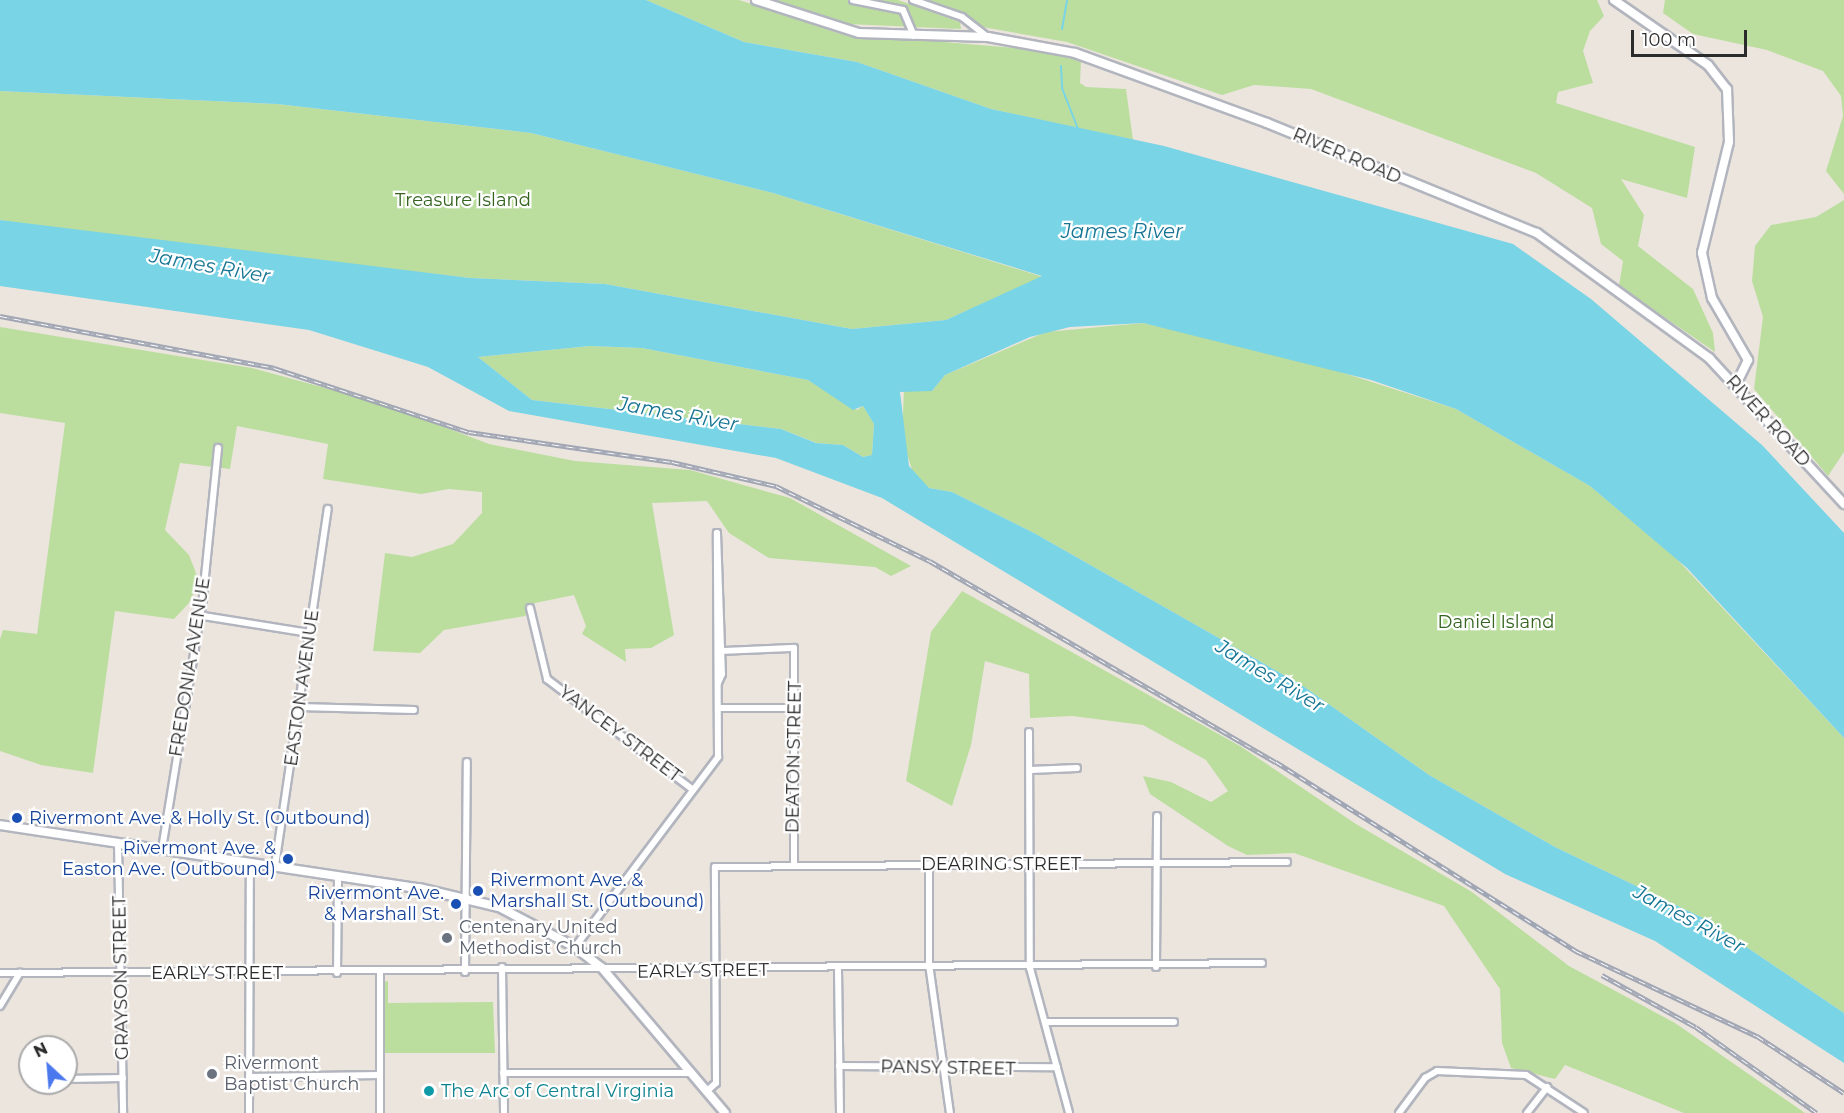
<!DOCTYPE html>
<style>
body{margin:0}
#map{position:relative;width:1844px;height:1113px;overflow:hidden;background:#ece5de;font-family:Montserrat,sans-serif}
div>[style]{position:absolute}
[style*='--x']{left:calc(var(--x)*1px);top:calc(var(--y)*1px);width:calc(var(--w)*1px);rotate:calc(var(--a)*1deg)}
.green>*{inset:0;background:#bbde9f}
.water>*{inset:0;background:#79d4e6}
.stream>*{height:2px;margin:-1px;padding:0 1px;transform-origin:1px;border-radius:1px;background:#79d4e6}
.roads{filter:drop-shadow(2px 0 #b2b5be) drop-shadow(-2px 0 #b2b5be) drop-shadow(0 2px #b2b5be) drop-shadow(0 -2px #b2b5be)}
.street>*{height:6px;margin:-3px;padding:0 3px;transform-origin:3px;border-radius:3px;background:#fff}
.secondary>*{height:8px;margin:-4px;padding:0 4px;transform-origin:4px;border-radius:4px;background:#fff}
.rail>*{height:4.5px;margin-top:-2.25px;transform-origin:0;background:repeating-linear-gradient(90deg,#fff 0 7px,#a1a6b4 0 14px);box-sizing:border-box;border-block:2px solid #a1a6b4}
.dots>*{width:16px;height:16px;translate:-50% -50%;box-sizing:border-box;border:3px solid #fff;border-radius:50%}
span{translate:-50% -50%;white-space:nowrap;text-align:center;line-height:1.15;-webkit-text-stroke:4.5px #fff;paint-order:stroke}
.street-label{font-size:18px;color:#2b2b2b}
.park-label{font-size:18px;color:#346420}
.transit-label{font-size:18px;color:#164399}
.left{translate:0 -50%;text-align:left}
.right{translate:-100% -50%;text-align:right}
.worship-label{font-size:18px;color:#5b616d}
.culture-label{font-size:18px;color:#0d838f}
.water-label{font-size:20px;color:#177593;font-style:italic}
.north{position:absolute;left:18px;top:1035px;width:60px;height:60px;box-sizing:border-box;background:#fff;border:2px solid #aaa;border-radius:50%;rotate:334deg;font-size:16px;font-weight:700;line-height:24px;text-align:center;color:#2b2b2b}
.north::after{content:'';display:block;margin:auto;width:21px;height:27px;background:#4b79ed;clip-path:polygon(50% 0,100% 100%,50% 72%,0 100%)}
.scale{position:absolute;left:1631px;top:30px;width:116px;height:27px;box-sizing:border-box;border:3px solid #2b2b2b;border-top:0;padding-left:8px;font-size:18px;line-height:21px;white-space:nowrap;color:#2b2b2b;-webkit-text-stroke:4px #fff;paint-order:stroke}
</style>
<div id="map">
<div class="green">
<i style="clip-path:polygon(646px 0,739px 0,838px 33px,1052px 51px,1081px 61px,1080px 83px,1086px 87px,1126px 89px,1133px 140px,991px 109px,857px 62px,744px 42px)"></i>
<i style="clip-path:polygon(776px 0,898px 0,960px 22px,961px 29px,847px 24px)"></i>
<i style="clip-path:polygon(923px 0,1597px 0,1604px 16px,1590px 31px,1583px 51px,1593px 83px,1558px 92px,1556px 103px,1695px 147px,1687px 198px,1621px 179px,1644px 215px,1638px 246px,1693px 289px,1713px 333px,1715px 352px,1619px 286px,1623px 261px,1601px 244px,1592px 208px,1536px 173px,1311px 89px,1254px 85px,1222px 95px,1067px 42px,982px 27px)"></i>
<i style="clip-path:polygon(1665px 0,1844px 0,1844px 194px,1826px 171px,1843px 116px,1841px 96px,1823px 71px,1767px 50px,1693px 34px,1663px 13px)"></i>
<i style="clip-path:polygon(0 91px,277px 104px,531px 133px,773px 193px,1043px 277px,946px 320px,852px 329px,605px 284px,470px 278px,62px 232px,0 220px)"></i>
<i style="clip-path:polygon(1844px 200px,1844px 452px,1828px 476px,1754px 389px,1763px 317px,1752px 281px,1755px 246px,1771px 225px,1816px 217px)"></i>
<i style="clip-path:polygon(1143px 323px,1294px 357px,1456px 409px,1590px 486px,1676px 558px,1844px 738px,1844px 1013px,1705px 919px,1555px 847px,1429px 775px,1303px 686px,1034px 533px,952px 492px,929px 488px,914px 476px,902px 438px,904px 389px,932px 391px,945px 375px,1046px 332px)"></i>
<i style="clip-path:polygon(0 327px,252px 368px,384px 404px,489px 444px,575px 461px,690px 470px,790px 498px,911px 566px,891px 576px,875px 567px,769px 558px,729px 533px,707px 501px,652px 503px,674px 635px,651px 648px,625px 649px,626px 662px,582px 634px,586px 626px,574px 595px,535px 603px,525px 616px,444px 630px,420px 653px,373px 651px,385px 553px,412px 557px,453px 544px,482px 513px,482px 492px,449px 489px,421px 494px,323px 479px,328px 444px,237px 426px,230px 469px,180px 463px,165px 530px,189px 555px,199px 581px,189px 603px,174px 619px,115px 611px,93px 773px,41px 765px,0 751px,0 639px,3px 630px,37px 634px,65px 423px,0 413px)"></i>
<i style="clip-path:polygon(590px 346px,642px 348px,808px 380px,857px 410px,863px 406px,874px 424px,872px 455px,863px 457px,843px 445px,817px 443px,781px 429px,532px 400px,478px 357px)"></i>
<i style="clip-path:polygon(962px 591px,1240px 746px,1356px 824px,1472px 892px,1569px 966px,1675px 1023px,1805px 1113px,1684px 1113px,1565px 1065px,1555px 1079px,1511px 1068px,1502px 1043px,1500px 989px,1444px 906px,1294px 853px,1247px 855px,1228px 846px,1150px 794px,1143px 776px,1171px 782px,1211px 802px,1228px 791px,1206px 760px,1143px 725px,1072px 716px,1030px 718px,1029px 674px,985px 661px,971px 745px,952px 806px,906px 781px,931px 632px)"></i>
<i style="clip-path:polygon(388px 981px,388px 1003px,493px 1002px,495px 1053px,383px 1053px,383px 982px)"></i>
</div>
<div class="water">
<i style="clip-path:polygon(evenodd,0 0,646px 0,744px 42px,857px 62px,991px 109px,1164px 146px,1513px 244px,1591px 299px,1762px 445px,1844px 533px,1844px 738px,1687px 568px,1590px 486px,1456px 409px,1371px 380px,1143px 323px,1070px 327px,1030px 337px,945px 375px,932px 391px,900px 392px,909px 466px,929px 488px,952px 492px,1034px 533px,1303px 686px,1429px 775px,1555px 847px,1705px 919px,1844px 1013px,1844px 1063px,1655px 941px,1505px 874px,882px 498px,776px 458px,509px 411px,428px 367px,309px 330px,0 286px,0 220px,470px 278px,605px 284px,852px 329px,946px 320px,1042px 276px,773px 193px,531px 133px,277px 104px,0 91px,0 0,590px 346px,642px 348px,808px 380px,853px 410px,863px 406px,874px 424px,872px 455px,863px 457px,843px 445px,816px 443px,781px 429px,532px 400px,478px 357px,590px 346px)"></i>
</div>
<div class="stream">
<i style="--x:1062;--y:29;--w:29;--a:-80"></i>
<i style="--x:1061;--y:66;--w:22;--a:87"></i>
<i style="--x:1062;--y:88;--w:44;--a:68.7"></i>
</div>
<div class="roads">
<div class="street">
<i style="--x:853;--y:0;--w:51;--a:11.3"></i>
<i style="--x:903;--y:10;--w:28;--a:67"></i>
<i style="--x:913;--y:0;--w:52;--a:19.1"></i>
<i style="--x:962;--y:17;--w:33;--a:38"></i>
<i style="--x:530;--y:608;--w:73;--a:76.5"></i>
<i style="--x:547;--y:679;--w:183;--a:37.2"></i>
<i style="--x:197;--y:615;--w:114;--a:9.1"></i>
<i style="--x:722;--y:651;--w:72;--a:-2.4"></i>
<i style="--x:794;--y:648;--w:218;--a:90"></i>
<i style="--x:299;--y:707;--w:115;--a:1.5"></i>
<i style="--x:719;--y:708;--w:73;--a:0"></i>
<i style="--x:1029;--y:732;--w:236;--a:89.8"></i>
<i style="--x:1030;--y:968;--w:150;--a:74.9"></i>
<i style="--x:1030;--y:770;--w:47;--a:-2.4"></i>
<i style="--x:118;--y:844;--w:269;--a:88.9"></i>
<i style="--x:162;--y:849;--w:246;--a:-80.7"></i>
<i style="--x:202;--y:606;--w:159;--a:-84.2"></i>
<i style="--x:929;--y:864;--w:100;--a:90"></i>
<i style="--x:929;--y:964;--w:150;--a:82"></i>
<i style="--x:275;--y:866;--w:361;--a:-81.6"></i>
<i style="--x:575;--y:947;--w:238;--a:-53"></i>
<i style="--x:718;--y:757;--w:224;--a:-90.3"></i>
<i style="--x:717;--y:533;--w:141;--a:88"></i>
<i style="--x:722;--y:674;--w:10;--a:114"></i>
<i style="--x:502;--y:967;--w:146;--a:89.2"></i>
<i style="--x:1156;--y:967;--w:151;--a:-89.6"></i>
<i style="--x:838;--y:970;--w:143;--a:89.2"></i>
<i style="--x:465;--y:972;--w:210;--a:-89.5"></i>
<i style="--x:0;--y:973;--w:1262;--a:-0.45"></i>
<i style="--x:337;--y:973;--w:97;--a:-89.4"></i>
<i style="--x:0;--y:1006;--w:39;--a:-59"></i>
<i style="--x:1045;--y:1022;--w:129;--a:0"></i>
<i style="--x:839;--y:1066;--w:218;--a:0.3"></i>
<i style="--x:503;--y:1073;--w:189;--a:0"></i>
<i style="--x:249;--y:1077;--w:130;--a:-0.9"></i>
<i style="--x:66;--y:1079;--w:57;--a:-1"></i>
<i style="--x:707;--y:1091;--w:12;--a:-42"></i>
<i style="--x:716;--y:1083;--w:216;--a:-90.3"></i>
<i style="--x:715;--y:867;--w:572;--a:-0.5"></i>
<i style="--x:249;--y:1113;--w:251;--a:-89.8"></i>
<i style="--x:380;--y:1113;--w:140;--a:-90"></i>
<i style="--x:1399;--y:1113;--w:44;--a:-53.4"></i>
<i style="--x:1425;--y:1078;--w:14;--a:-30"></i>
<i style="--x:1437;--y:1071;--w:89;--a:2.6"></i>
<i style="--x:1526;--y:1075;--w:69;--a:33.2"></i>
<i style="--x:1527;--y:1113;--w:33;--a:-52"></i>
</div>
<div class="secondary">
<i style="--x:756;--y:0;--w:108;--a:17.8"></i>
<i style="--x:859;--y:33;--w:129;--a:1.8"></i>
<i style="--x:988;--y:37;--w:88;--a:10.4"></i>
<i style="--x:1075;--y:53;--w:204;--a:20"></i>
<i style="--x:1267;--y:123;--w:292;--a:22.2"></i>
<i style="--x:1537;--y:233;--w:213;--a:36"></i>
<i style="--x:1709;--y:358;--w:199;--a:47.2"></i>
<i style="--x:1614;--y:0;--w:114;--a:34.7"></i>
<i style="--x:1708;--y:65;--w:31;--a:52"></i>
<i style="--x:1727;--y:89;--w:53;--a:87.8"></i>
<i style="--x:1729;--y:142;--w:114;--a:103.7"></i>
<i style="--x:1702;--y:253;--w:46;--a:77.5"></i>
<i style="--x:1712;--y:298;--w:72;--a:59.9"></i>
<i style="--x:1748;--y:360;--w:28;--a:116"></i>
<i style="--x:0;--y:825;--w:424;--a:8.6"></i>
<i style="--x:419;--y:888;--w:82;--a:13.4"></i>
<i style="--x:499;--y:907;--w:86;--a:27.8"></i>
<i style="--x:575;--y:947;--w:34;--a:38"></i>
<i style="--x:602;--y:968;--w:190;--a:49.7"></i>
</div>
</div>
<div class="rail">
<i style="--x:0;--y:316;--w:279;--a:10.7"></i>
<i style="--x:274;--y:368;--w:205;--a:18.2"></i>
<i style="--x:469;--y:432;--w:205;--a:8.4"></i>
<i style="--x:672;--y:462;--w:107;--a:13"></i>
<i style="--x:776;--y:486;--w:171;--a:26"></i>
<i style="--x:930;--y:561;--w:400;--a:30.2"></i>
<i style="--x:1276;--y:762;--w:355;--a:32.2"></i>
<i style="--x:1576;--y:951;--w:200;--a:25.2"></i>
<i style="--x:1757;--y:1036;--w:104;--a:33.2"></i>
<i style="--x:1602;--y:975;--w:107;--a:29"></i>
<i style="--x:1696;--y:1027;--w:148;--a:35.4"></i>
</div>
<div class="dots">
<i style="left:17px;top:818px;background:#1a4fb4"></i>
<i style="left:288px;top:859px;background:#1a4fb4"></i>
<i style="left:478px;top:891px;background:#1a4fb4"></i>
<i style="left:456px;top:904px;background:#1a4fb4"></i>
<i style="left:447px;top:938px;background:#6b7280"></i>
<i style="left:212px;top:1074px;background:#6b7280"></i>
<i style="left:429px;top:1091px;background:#0f9aa8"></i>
</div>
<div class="street-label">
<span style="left:1347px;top:156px;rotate:23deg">RIVER ROAD</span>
<span style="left:1768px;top:421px;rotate:48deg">RIVER ROAD</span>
<span style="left:190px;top:667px;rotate:-81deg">FREDONIA AVENUE</span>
<span style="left:302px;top:688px;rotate:-82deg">EASTON AVENUE</span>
<span style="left:620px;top:734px;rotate:37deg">YANCEY STREET</span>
<span style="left:794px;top:757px;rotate:-89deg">DEATON STREET</span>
<span style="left:1001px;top:864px">DEARING STREET</span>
<span style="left:703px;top:971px;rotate:-1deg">EARLY STREET</span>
<span style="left:217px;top:973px">EARLY STREET</span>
<span style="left:121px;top:978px;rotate:-91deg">GRAYSON STREET</span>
<span style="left:948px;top:1068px;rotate:1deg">PANSY STREET</span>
</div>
<div class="park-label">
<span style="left:463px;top:200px">Treasure Island</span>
<span style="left:1496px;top:622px">Daniel Island</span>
</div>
<div class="transit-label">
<span class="left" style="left:29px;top:818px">Rivermont Ave. &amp; Holly St. (Outbound)</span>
<span class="right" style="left:276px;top:859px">Rivermont Ave. &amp;<br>Easton Ave. (Outbound)</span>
<span class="left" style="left:490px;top:891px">Rivermont Ave. &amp;<br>Marshall St. (Outbound)</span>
<span class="right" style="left:444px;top:904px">Rivermont Ave.<br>&amp; Marshall St.</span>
</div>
<div class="worship-label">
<span class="left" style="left:459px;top:938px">Centenary United<br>Methodist Church</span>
<span class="left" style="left:224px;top:1074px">Rivermont<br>Baptist Church</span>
</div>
<div class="culture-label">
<span class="left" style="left:441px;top:1091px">The Arc of Central Virginia</span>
</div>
<div class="water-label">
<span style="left:1122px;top:231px">James River</span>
<span style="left:210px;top:266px;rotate:10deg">James River</span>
<span style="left:678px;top:414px;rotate:10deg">James River</span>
<span style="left:1270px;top:676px;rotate:31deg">James River</span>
<span style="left:1689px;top:919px;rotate:28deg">James River</span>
</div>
<div class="north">N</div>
<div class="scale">100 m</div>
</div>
